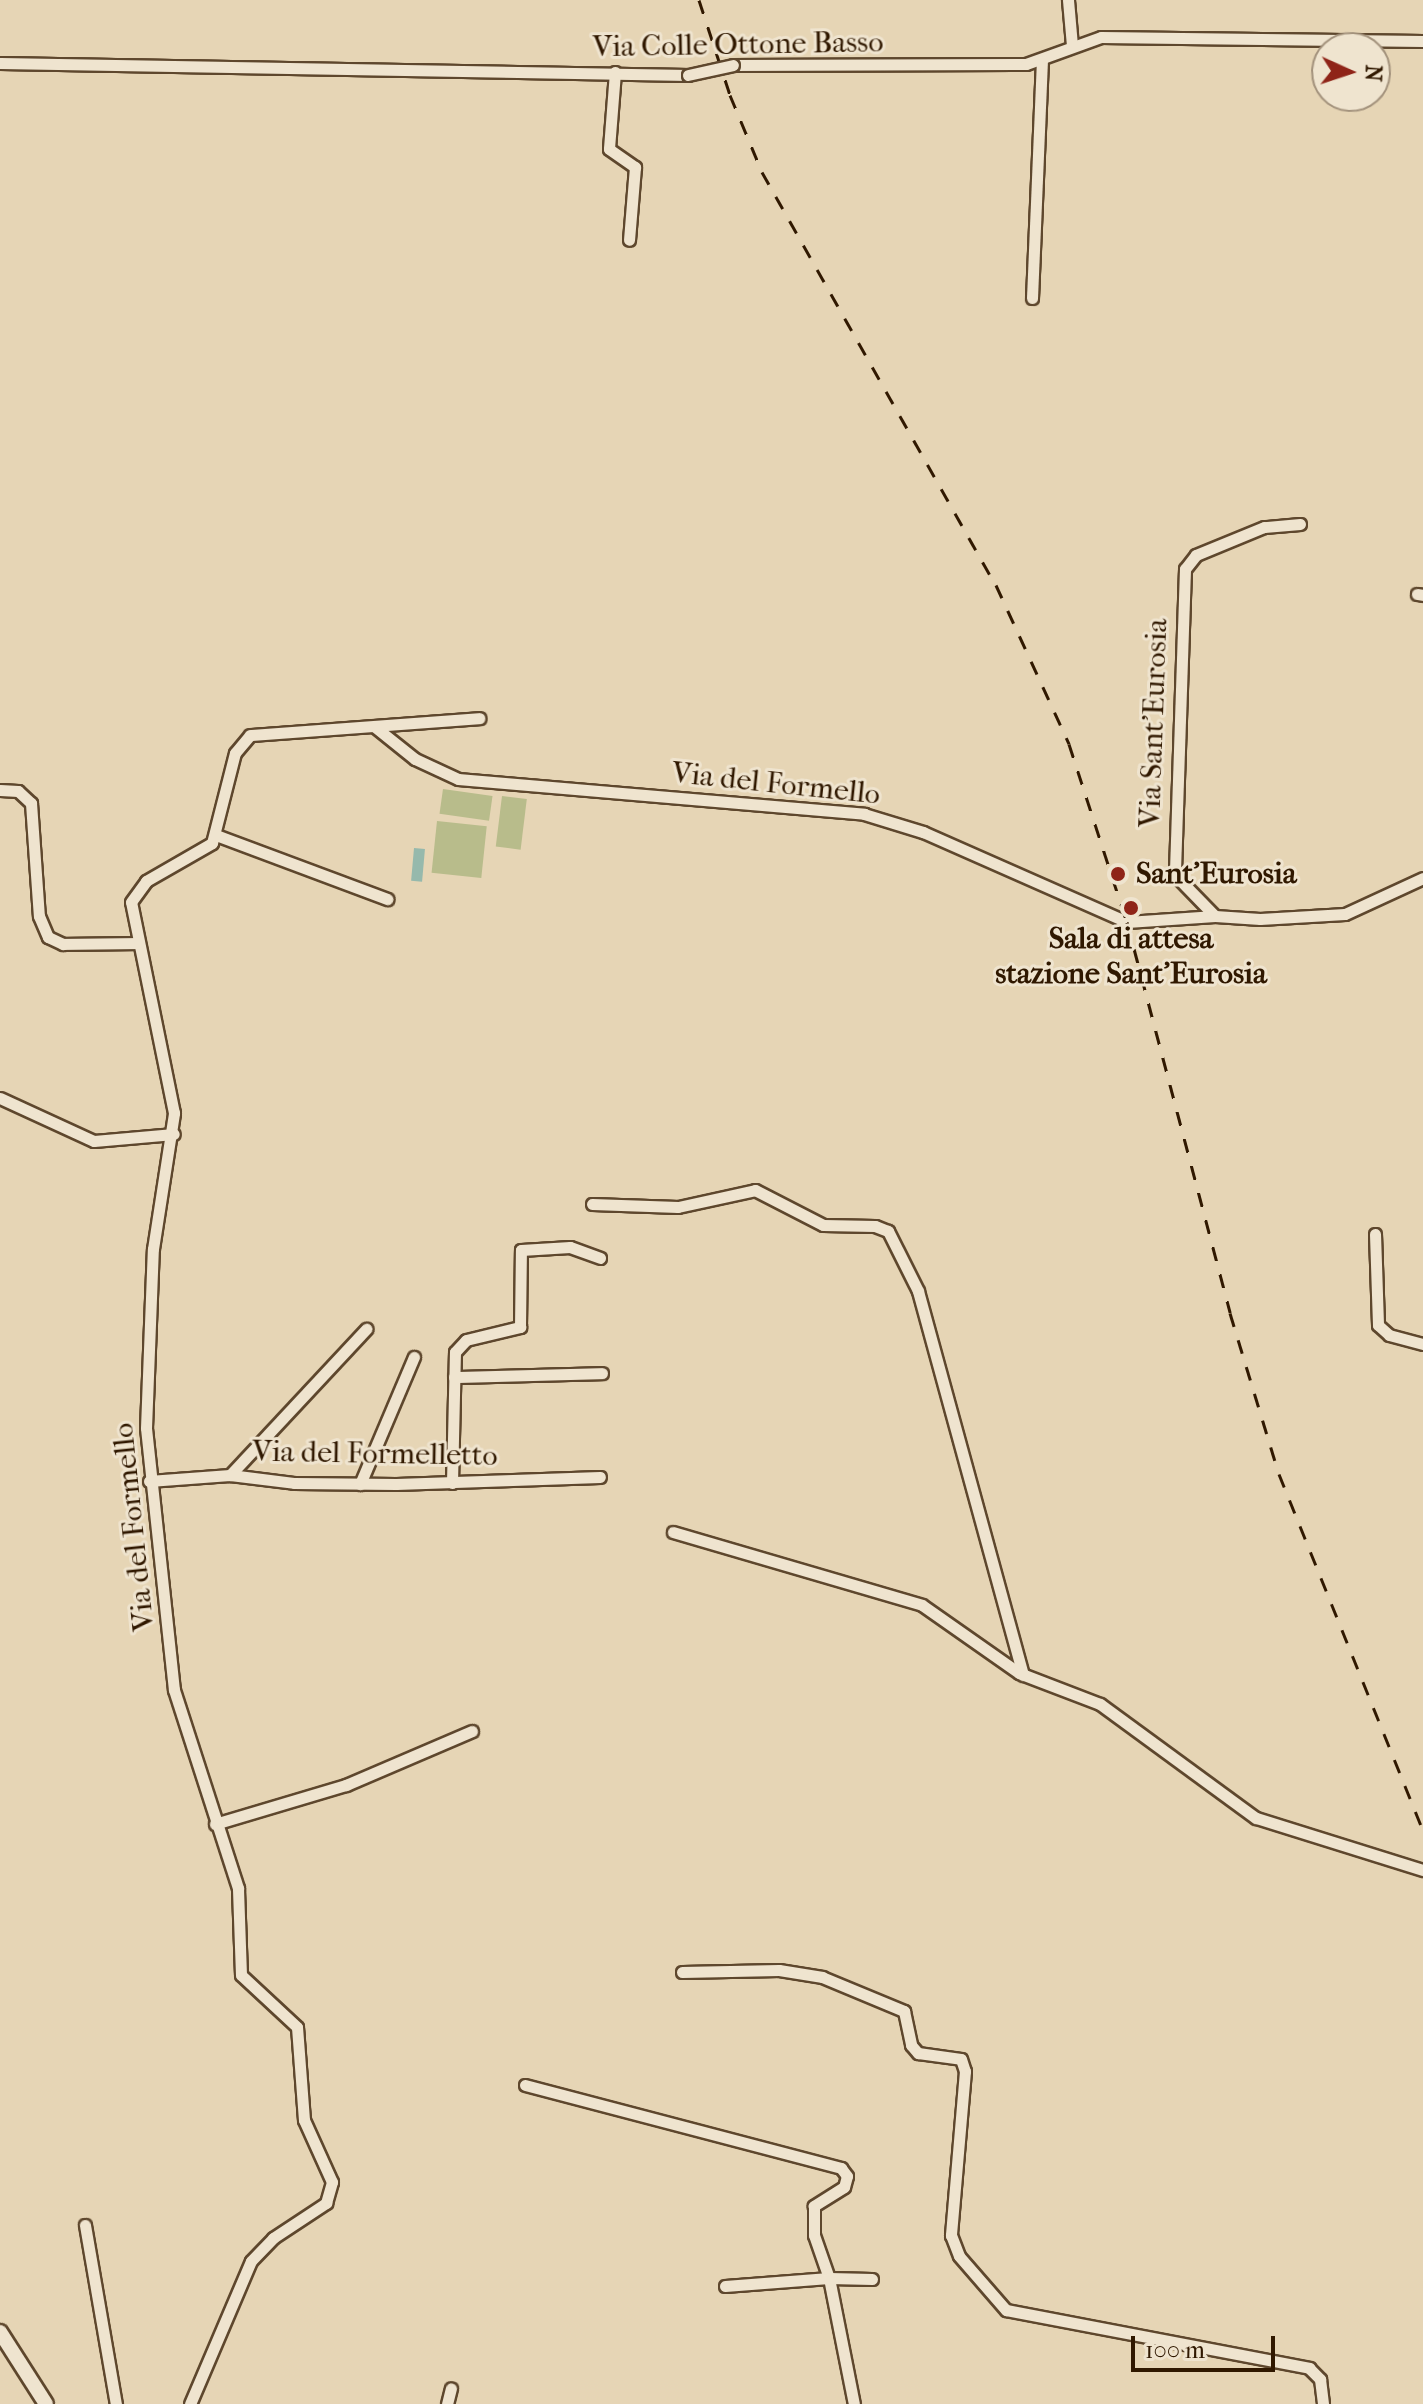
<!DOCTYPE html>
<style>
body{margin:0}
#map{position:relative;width:1423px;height:2404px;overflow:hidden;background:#e6d5b5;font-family:"IM FELL French Canon",serif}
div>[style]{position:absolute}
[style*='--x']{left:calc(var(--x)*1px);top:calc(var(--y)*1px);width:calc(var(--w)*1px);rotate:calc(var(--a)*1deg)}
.green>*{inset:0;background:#b8bc8b;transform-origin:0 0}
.water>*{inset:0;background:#96b9ac;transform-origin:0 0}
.roads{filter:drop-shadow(2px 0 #5e472d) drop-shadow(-2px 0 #5e472d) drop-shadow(0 2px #5e472d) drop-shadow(0 -2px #5e472d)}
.minor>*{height:11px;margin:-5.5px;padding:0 5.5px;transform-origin:5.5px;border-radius:5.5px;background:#efe4cf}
.tertiary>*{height:14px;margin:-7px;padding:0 7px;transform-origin:7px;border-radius:7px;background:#efe4cf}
.rail>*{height:3px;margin-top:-1.5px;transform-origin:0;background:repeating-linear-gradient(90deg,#301800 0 14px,transparent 0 28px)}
.bridges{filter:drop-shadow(2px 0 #5e472d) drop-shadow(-2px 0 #5e472d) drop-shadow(0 2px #5e472d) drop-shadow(0 -2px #5e472d)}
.minor-bridge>*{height:11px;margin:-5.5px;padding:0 5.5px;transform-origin:5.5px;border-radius:5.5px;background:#efe4cf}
.dots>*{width:22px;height:22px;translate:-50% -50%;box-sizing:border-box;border:4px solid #efe4cf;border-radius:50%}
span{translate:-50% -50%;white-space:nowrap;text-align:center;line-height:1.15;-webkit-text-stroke:6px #efe4cf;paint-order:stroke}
.street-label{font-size:30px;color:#301800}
.poi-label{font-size:30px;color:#301800;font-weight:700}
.left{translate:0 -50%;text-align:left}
.north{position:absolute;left:1311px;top:32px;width:80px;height:80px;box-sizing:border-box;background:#efe4cf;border:2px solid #a3927c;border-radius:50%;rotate:93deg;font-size:22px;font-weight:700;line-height:32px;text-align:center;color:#301800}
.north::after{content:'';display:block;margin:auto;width:28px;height:36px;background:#8f2418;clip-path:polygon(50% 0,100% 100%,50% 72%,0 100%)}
.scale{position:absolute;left:1131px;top:2336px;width:144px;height:36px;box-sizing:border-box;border:4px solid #301800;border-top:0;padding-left:10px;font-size:24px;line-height:28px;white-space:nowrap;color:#301800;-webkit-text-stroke:6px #efe4cf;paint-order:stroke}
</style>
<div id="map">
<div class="green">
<i style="left:443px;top:789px;width:50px;height:25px;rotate:8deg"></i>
<i style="left:502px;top:796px;width:25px;height:51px;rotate:7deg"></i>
<i style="left:437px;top:821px;width:50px;height:52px;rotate:6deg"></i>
</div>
<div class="water">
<i style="left:414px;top:848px;width:11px;height:33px;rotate:5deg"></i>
</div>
<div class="roads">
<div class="minor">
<i style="--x:1068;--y:0;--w:46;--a:85"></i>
<i style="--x:0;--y:63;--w:688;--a:1"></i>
<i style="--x:733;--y:65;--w:293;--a:-0.2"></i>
<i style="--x:1026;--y:64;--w:80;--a:-19.8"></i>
<i style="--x:1101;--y:37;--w:322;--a:0.7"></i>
<i style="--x:615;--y:72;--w:77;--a:94.5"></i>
<i style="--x:609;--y:149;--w:32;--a:35"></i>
<i style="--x:635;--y:167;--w:73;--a:94.7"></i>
<i style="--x:1032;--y:298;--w:237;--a:-87.6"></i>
<i style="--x:1300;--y:524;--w:36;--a:175"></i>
<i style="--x:1264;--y:527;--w:74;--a:157.6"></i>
<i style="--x:1196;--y:555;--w:18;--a:128"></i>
<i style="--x:1185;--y:569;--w:306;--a:91.9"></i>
<i style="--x:1175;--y:875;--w:57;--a:45.7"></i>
<i style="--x:1215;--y:916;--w:45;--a:3.8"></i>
<i style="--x:1260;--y:919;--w:85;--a:-3.4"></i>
<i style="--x:1345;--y:914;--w:86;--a:-24.8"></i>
<i style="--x:1417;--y:594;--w:6;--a:9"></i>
<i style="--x:375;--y:727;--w:51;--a:38.7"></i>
<i style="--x:415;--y:759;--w:47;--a:24.9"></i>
<i style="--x:458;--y:779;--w:408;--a:4.9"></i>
<i style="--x:864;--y:814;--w:62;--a:17"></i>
<i style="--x:923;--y:832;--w:223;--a:23.8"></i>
<i style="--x:1127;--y:922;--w:88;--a:-3.9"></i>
<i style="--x:0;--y:790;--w:18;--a:3"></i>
<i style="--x:18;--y:791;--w:18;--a:43"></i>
<i style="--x:31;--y:803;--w:113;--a:86"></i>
<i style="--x:39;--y:916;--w:23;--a:67"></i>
<i style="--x:48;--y:937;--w:17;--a:25"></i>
<i style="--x:63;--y:944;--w:73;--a:-0.8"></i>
<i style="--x:216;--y:835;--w:183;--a:20.5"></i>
<i style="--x:0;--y:1098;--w:103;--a:24.6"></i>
<i style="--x:94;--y:1141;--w:80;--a:-5"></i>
<i style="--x:592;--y:1204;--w:86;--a:2"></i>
<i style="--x:678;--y:1207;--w:79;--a:-12.4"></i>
<i style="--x:755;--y:1190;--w:76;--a:27.2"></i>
<i style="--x:823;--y:1225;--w:52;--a:1.1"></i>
<i style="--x:875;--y:1226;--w:14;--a:21"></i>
<i style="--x:888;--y:1231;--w:67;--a:63.4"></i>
<i style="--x:918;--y:1291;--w:398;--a:74.7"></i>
<i style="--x:1375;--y:1234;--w:91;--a:88.1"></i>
<i style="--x:1378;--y:1325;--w:15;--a:42"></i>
<i style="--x:1389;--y:1335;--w:35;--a:15"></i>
<i style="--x:454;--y:1377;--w:148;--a:-1.5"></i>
<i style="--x:230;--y:1475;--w:200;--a:-47"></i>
<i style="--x:149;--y:1481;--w:81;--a:-4.2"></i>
<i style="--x:230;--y:1475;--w:64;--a:7.1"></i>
<i style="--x:294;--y:1483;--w:102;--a:0.6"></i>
<i style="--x:396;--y:1484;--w:204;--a:-2"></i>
<i style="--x:452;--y:1483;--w:131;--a:-88.7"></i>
<i style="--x:455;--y:1352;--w:16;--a:-47"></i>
<i style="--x:466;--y:1340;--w:56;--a:-13.5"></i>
<i style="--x:520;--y:1327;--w:77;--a:-89.3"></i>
<i style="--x:521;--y:1250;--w:49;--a:-3.5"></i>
<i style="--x:570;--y:1247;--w:32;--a:20"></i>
<i style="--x:360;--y:1484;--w:138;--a:-67"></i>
<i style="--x:673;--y:1532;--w:259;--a:16.3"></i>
<i style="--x:922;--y:1605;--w:118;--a:35"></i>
<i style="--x:1019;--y:1673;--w:87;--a:20.9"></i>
<i style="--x:1100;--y:1704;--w:193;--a:36.2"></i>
<i style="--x:1256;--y:1818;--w:175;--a:17.3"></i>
<i style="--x:215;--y:1824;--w:137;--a:-16.6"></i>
<i style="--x:346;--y:1785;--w:137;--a:-23.2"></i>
<i style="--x:682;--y:1972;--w:97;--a:-1.2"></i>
<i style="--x:779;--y:1970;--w:44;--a:9.2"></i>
<i style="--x:822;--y:1977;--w:89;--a:22.5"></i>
<i style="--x:904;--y:2011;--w:35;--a:78"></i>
<i style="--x:911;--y:2045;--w:11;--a:49"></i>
<i style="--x:918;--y:2053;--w:43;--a:7.9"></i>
<i style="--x:961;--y:2059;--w:13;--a:72"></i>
<i style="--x:965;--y:2071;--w:165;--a:94.9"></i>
<i style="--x:951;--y:2235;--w:22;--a:69"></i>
<i style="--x:959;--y:2256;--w:72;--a:49"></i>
<i style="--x:1006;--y:2310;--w:309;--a:10.8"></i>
<i style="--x:1309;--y:2368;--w:16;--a:45"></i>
<i style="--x:1320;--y:2379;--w:25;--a:83"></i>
<i style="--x:525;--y:2085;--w:327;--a:14.7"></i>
<i style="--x:841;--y:2168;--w:10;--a:53"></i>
<i style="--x:847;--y:2176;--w:11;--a:105"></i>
<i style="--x:844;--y:2187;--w:36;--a:148"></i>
<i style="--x:814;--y:2206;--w:29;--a:90"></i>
<i style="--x:814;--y:2235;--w:46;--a:70.8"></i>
<i style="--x:829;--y:2278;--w:43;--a:1.3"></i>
<i style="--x:85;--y:2225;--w:182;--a:80.2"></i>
<i style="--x:725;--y:2286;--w:104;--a:-4.4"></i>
<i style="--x:829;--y:2278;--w:128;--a:78.8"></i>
<i style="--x:190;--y:2404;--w:155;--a:-66.9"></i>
<i style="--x:251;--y:2261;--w:32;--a:-46"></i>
<i style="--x:273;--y:2238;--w:64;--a:-33.4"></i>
<i style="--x:326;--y:2203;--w:22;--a:-74"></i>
<i style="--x:332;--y:2182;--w:68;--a:-114.3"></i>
<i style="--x:304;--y:2120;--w:93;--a:-94.3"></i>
<i style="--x:297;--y:2027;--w:76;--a:-137.1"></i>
<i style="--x:241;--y:1975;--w:87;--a:-92"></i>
<i style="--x:238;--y:1888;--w:208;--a:-107.9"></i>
<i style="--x:174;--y:1690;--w:263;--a:-96.1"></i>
<i style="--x:146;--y:1428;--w:179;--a:-87.8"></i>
<i style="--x:153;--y:1249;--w:138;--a:-81.2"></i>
<i style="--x:174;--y:1113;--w:215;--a:-101.5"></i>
<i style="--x:131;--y:902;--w:26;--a:-54"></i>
<i style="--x:146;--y:881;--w:76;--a:-29.9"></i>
<i style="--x:212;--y:843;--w:93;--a:-75.7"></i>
<i style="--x:235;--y:753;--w:23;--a:-50"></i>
<i style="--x:250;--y:735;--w:230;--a:-4.2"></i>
<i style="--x:447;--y:2404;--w:16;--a:-76"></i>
</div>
<div class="tertiary">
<i style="--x:0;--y:2332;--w:85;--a:57.4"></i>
</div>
</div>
<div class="rail">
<i style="--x:699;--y:0;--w:100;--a:71.9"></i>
<i style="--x:730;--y:95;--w:83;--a:67.4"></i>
<i style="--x:762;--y:172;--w:475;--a:60.5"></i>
<i style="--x:996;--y:585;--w:175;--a:65.3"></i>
<i style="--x:1069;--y:744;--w:187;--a:72"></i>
<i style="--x:1127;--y:922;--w:404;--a:75.2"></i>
<i style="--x:1230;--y:1313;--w:168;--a:73.1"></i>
<i style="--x:1279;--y:1474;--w:384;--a:68"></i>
</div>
<div class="bridges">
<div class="minor-bridge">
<i style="--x:688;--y:75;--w:46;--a:-12.5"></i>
</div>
</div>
<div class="dots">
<i style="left:1118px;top:874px;background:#8f2418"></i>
<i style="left:1131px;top:908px;background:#8f2418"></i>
</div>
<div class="street-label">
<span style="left:738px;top:45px;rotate:-1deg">Via Colle Ottone Basso</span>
<span style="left:1154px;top:723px;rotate:-88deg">Via Sant'Eurosia</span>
<span style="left:776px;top:784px;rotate:6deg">Via del Formello</span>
<span style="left:375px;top:1454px;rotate:1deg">Via del Formelletto</span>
<span style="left:134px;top:1527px;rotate:-96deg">Via del Formello</span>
</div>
<div class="poi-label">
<span class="left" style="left:1136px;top:874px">Sant'Eurosia</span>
<span style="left:1131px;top:956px">Sala di attesa<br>stazione Sant'Eurosia</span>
</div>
<div class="north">N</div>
<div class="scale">100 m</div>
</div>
